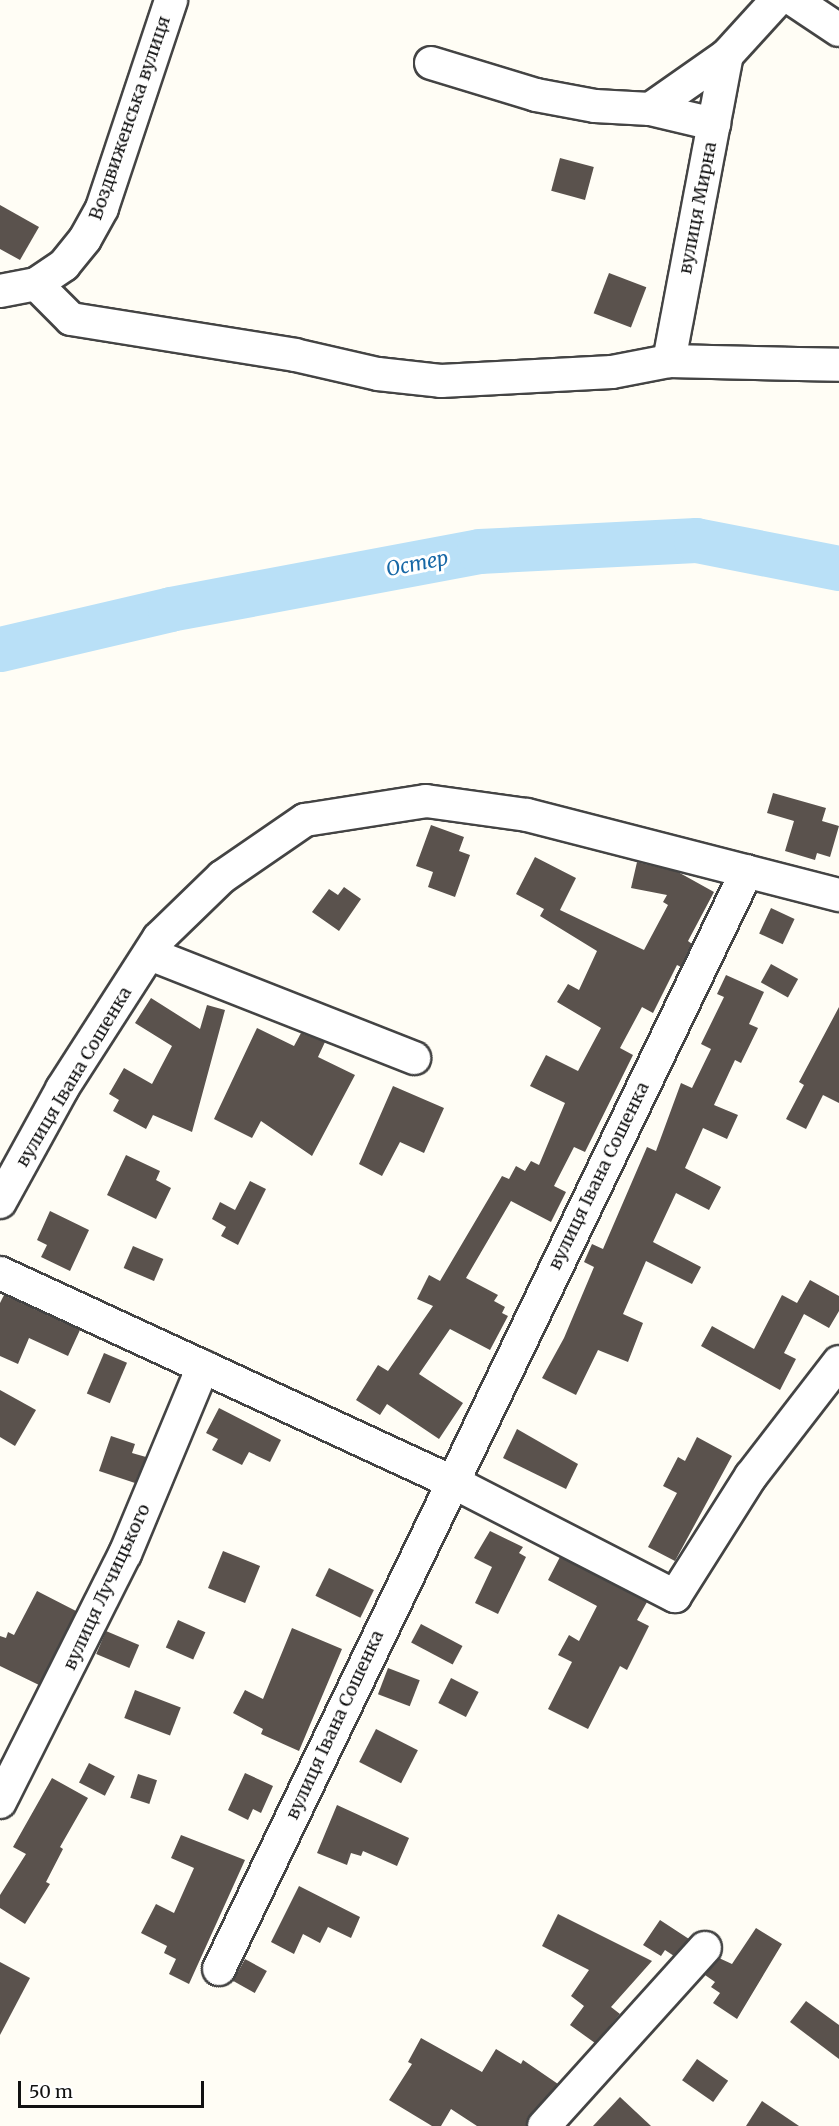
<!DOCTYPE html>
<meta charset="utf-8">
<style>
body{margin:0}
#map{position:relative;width:839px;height:2126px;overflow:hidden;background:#fffdf5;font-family:Merriweather,serif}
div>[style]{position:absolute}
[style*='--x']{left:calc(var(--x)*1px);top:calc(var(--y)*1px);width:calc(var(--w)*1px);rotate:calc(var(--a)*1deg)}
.river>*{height:45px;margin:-22.5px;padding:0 22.5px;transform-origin:22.5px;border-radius:22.5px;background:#b9e0f7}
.building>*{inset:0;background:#5a524d;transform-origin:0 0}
.roads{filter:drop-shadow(2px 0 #444) drop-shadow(-2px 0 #444) drop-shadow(0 2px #444) drop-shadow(0 -2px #444)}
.minor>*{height:32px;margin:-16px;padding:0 16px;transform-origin:16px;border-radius:16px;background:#fff}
span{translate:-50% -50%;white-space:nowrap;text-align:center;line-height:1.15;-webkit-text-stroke:6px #fff;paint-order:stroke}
.street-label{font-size:18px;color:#111}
.water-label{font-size:20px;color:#1768a6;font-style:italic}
.scale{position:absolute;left:18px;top:2081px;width:186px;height:27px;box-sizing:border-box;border:3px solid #111;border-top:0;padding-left:8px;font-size:18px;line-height:21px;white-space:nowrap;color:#111;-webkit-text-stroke:4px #fff;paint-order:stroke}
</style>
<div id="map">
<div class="river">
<i style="--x:0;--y:649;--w:175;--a:-13.2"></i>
<i style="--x:170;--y:609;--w:314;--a:-10.6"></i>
<i style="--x:479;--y:551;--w:217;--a:-2.9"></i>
<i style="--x:696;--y:540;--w:146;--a:11.1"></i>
</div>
<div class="building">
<i style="left:560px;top:158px;width:35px;height:34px;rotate:15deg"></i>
<i style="clip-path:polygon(0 205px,39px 227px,20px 260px,0 249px)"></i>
<i style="left:609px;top:273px;width:40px;height:43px;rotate:21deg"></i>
<i style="clip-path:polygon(773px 793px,826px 808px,822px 821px,839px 826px,830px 857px,817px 853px,815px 860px,785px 851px,794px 821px,767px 813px)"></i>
<i style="clip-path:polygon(431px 825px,464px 837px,459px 851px,470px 855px,455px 897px,428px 887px,433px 872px,416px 866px)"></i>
<i style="clip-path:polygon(535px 857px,576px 878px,560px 910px,644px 950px,668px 905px,663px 902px,667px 895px,631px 888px,637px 862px,678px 872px,714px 892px,688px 941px,692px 944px,681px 967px,677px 965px,653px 1013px,642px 1007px,620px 1048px,633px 1055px,585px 1152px,574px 1147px,554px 1186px,566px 1192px,551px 1222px,511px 1201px,466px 1278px,498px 1295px,494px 1301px,505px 1307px,502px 1313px,508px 1316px,490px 1350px,450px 1329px,419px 1374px,463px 1403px,439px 1439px,387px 1404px,380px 1415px,356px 1400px,378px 1365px,388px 1371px,433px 1306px,417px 1299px,429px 1275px,440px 1281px,502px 1176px,509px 1179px,516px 1166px,525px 1171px,531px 1161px,539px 1165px,565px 1103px,530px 1086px,546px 1055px,578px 1071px,601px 1028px,557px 1002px,568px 984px,579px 990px,597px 951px,540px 916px,544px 909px,516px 894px)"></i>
<i style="clip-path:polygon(344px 887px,361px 899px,339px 931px,312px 912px,329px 889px,338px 895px)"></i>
<i style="left:771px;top:908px;width:26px;height:28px;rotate:25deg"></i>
<i style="left:771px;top:964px;width:31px;height:21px;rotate:29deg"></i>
<i style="clip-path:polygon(726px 975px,764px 992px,749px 1024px,758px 1028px,741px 1063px,735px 1060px,714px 1105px,738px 1115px,727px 1139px,703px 1128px,685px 1168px,721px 1187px,709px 1210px,676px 1193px,653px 1242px,701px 1267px,692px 1284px,646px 1261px,623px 1314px,643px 1323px,628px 1362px,598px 1350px,576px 1395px,542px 1378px,564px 1338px,594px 1267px,584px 1262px,592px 1244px,603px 1249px,647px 1147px,656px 1151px,681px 1083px,692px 1088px,711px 1049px,701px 1044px,724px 997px,717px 994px)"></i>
<i style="clip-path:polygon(151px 998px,200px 1029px,207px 1005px,225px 1010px,192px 1132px,153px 1115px,146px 1129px,113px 1111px,119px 1100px,109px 1094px,124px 1068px,152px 1084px,172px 1046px,135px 1023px)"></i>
<i style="clip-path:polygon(839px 1007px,839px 1103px,823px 1095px,806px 1129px,786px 1119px,804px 1085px,799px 1082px)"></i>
<i style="clip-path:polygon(257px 1028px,294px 1046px,301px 1033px,325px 1042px,318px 1057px,355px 1075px,312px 1156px,261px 1121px,252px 1138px,214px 1119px)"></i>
<i style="clip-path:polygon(393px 1086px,444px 1108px,424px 1153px,400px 1142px,382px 1176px,359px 1164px)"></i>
<i style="clip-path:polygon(126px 1155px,160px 1171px,156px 1180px,171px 1188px,156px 1219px,107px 1195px)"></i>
<i style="clip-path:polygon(250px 1181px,266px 1189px,238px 1245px,221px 1236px,226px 1227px,212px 1219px,220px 1202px,235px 1210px)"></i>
<i style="clip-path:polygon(50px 1211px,89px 1230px,70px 1271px,41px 1257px,47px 1245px,37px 1240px)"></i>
<i style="left:133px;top:1246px;width:33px;height:24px;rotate:23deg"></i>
<i style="clip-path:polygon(810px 1280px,839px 1296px,839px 1311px,829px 1328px,804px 1314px,784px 1353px,796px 1359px,780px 1390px,701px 1346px,712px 1326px,754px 1349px,782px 1295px,797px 1303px)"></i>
<i style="clip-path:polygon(4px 1295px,80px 1330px,68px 1356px,29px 1338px,18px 1364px,0 1356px,0 1303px)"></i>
<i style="left:104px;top:1353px;width:25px;height:44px;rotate:23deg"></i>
<i style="clip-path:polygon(0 1390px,36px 1410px,15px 1446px,0 1437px)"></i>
<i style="clip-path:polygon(219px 1408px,281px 1440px,270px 1462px,249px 1452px,242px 1465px,212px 1450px,218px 1439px,206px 1433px)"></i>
<i style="clip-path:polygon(517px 1429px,578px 1464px,566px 1489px,503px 1458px)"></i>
<i style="clip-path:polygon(111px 1436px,135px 1444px,132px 1453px,146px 1457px,135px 1483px,99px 1471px)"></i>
<i style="clip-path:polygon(697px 1437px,732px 1456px,675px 1561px,648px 1547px,677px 1493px,663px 1486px,678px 1457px,685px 1461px)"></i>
<i style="clip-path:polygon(490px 1531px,523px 1547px,519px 1553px,526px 1557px,498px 1614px,475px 1603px,492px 1567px,474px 1558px)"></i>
<i style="left:223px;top:1551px;width:40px;height:40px;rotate:22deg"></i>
<i style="clip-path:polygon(560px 1557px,647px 1602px,637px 1620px,649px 1626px,627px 1670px,620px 1666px,588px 1729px,548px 1709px,572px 1662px,558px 1655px,569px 1635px,579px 1641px,597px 1606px,548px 1580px)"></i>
<i style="left:329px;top:1568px;width:50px;height:31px;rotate:26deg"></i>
<i style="clip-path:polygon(37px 1591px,76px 1611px,39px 1685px,0 1666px,0 1636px,6px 1638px,8px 1632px,14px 1635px)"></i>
<i style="left:178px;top:1620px;width:30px;height:30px;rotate:24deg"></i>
<i style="left:421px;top:1624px;width:47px;height:21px;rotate:28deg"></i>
<i style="clip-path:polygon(292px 1628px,342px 1649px,299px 1751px,261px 1734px,263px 1729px,233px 1713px,245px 1690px,263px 1699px)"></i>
<i style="left:106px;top:1631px;width:36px;height:25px;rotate:23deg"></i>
<i style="left:388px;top:1668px;width:34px;height:28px;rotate:21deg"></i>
<i style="left:451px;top:1678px;width:31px;height:28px;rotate:27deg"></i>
<i style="left:135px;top:1690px;width:49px;height:30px;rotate:21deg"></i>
<i style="left:376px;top:1729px;width:47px;height:37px;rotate:27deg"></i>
<i style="left:89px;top:1763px;width:29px;height:22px;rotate:27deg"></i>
<i style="clip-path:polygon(245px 1773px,273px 1786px,261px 1813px,253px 1809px,248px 1820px,228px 1810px)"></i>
<i style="left:138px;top:1774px;width:20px;height:25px;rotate:18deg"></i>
<i style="clip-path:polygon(52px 1778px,88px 1798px,60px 1847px,63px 1849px,46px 1882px,50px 1884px,25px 1924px,0 1908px,0 1895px,26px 1854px,13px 1847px)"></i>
<i style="clip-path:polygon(337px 1805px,409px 1838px,397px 1866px,363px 1851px,361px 1856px,351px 1853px,347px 1865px,317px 1853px)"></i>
<i style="clip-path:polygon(181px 1835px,245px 1860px,189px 1984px,169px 1974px,176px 1959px,164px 1953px,167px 1946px,141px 1933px,156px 1904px,174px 1913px,194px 1868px,171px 1858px)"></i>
<i style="clip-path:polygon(299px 1886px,360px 1917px,351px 1938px,328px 1927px,320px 1943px,303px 1934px,294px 1954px,271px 1942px)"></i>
<i style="clip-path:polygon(558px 1914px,652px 1961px,611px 2007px,620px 2014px,595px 2043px,570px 2025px,584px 2006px,571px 1996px,589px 1970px,542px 1946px)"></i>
<i style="clip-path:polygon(660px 1920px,689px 1939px,674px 1956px,665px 1950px,661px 1956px,643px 1945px)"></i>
<i style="clip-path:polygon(756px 1928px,782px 1944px,737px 2019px,713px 2003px,720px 1993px,711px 1987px,715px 1982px,705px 1975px,719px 1958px,732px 1964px)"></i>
<i style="left:245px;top:1959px;width:25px;height:25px;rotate:29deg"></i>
<i style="clip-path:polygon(0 1962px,30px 1978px,0 2035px)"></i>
<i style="clip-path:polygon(806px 2001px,839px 2025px,839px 2059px,790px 2022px)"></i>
<i style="clip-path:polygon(421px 2038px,482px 2072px,496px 2049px,521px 2064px,523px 2060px,558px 2084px,531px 2114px,527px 2126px,477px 2126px,451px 2109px,441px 2126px,432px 2126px,389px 2100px,412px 2064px,408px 2062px)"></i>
<i style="left:697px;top:2059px;width:38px;height:26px;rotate:35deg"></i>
<i style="clip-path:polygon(620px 2097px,651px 2126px,593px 2126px)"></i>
<i style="clip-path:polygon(762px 2101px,799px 2126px,746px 2126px)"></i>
</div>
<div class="roads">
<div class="minor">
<i style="--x:794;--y:0;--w:54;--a:33.7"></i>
<i style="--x:431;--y:63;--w:110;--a:16.9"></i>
<i style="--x:536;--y:95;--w:60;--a:10.6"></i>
<i style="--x:595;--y:106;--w:55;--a:3.1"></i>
<i style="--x:650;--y:109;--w:94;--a:-35"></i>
<i style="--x:727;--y:55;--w:74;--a:-47.7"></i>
<i style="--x:650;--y:109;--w:66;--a:13.2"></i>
<i style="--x:36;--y:284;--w:49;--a:45"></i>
<i style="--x:71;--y:319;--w:227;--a:9.1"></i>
<i style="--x:295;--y:355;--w:85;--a:12.9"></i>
<i style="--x:378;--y:374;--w:63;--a:6.3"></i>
<i style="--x:441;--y:381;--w:171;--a:-3"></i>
<i style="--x:612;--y:372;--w:58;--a:-10.9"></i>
<i style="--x:669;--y:361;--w:170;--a:1.3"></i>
<i style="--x:0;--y:291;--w:37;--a:-11"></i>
<i style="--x:36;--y:284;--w:34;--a:-34"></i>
<i style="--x:64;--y:265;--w:33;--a:-51"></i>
<i style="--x:85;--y:239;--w:35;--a:-61"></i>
<i style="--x:102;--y:208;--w:219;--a:-71.6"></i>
<i style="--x:669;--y:361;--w:311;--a:-79.3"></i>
<i style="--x:150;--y:954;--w:284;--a:21.5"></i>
<i style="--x:0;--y:1202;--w:129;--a:-61.2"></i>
<i style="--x:62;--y:1089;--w:179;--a:-57.3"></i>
<i style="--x:159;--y:938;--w:88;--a:-44.1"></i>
<i style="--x:222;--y:877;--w:101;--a:-34.5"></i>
<i style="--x:305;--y:820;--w:122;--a:-8.9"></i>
<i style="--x:426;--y:801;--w:102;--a:7.9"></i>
<i style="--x:527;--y:815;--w:322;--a:14.4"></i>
<i style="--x:0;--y:1273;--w:497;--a:24.8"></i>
<i style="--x:451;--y:1481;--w:252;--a:27.2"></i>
<i style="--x:675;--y:1596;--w:142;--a:-57.7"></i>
<i style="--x:751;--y:1476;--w:144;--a:-52.3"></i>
<i style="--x:0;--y:1802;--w:278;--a:-63.3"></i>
<i style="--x:125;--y:1554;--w:203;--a:-67.4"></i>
<i style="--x:219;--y:1969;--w:1218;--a:-64.32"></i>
<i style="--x:544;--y:2126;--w:240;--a:-47.9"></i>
</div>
</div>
<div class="street-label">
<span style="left:130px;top:118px;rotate:-71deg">Воздвиженська вулиця</span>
<span style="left:698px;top:208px;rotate:-79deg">вулиця Мирна</span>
<span style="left:74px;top:1077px;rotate:-59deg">вулиця Івана Сошенка</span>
<span style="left:599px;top:1176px;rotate:-64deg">вулиця Івана Сошенка</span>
<span style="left:107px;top:1587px;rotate:-65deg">вулиця Лучицького</span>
<span style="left:335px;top:1725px;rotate:-65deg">вулиця Івана Сошенка</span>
</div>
<div class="water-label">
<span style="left:417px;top:563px;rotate:-11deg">Остер</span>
</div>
<div class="scale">50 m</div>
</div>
